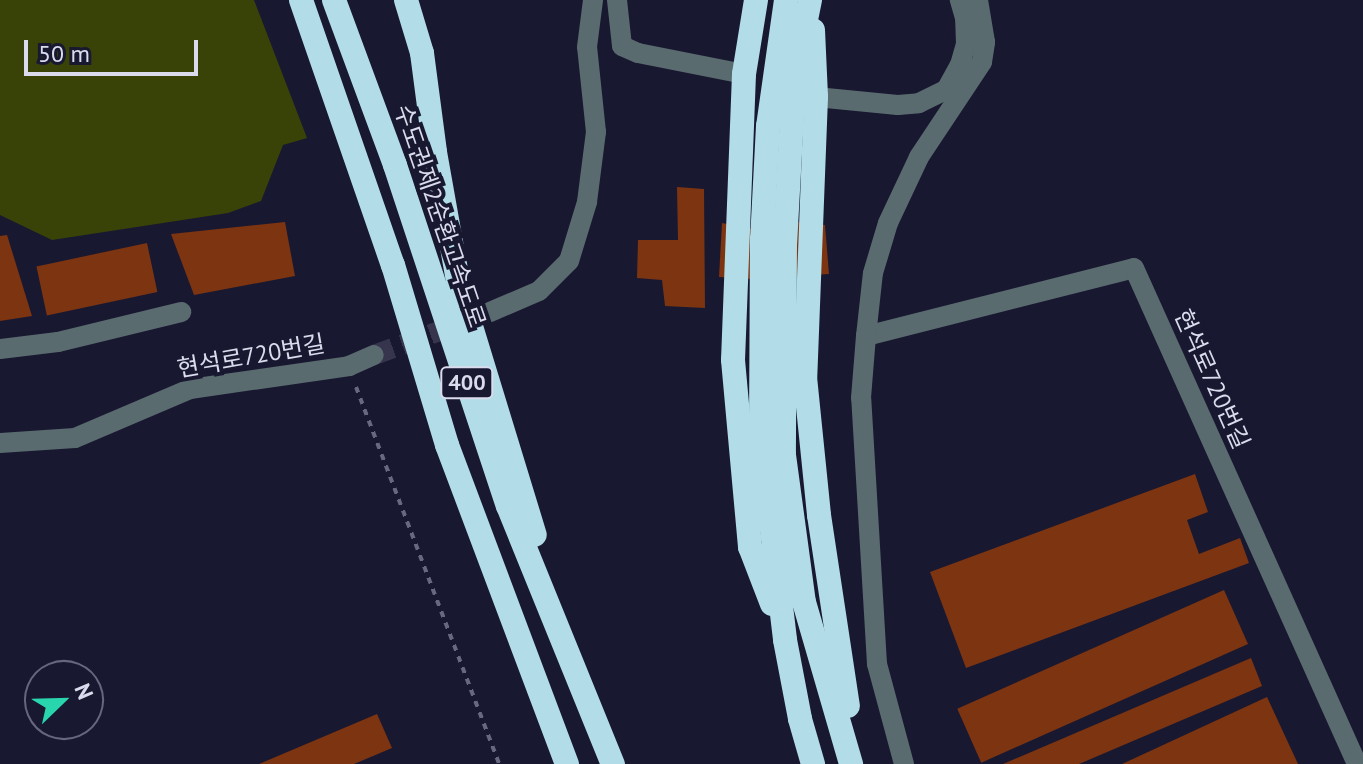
<!DOCTYPE html>
<meta charset="utf-8">
<style>
body{margin:0}
#map{position:relative;width:1363px;height:764px;overflow:hidden;background:#191831;font-family:"PT Sans","Noto Sans KR",sans-serif}
div>[style]{position:absolute}
[style*='--x']{left:calc(var(--x)*1px);top:calc(var(--y)*1px);width:calc(var(--w)*1px);rotate:calc(var(--a)*1deg)}
.green>*{inset:0;background:#394307}
.building>*{inset:0;background:#7d3410;transform-origin:0 0}
.minor-tunnel>*{height:20px;margin-top:-10px;transform-origin:0;background:repeating-linear-gradient(90deg,#36354d 0 20px,transparent 0 30px)}
.path>*{height:4px;margin-top:-2px;transform-origin:0;background:repeating-linear-gradient(90deg,#68687e 0 6px,transparent 0 12px)}
.minor>*{height:20px;margin:-10px;padding:0 10px;transform-origin:10px;border-radius:10px;background:#5a6b6f}
.highway>*{height:24px;margin:-12px;padding:0 12px;transform-origin:12px;border-radius:12px;background:#b2dce7}
span{translate:-50% -50%;white-space:nowrap;text-align:center;line-height:1.15;-webkit-text-stroke:8px #191831;paint-order:stroke}
.shield-label span{padding:2px 6px;background:#191831;border:2px solid;border-radius:6px;-webkit-text-stroke-width:0}
.shield-label{font-size:22px;color:#dadbec;font-weight:700}
.street-label{font-size:24px;color:#dadbec}
.north{position:absolute;left:24px;top:660px;width:80px;height:80px;box-sizing:border-box;background:#191831;border:2px solid #66667c;border-radius:50%;rotate:67deg;font-size:22px;font-weight:700;line-height:32px;text-align:center;color:#dadbec}
.north::after{content:'';display:block;margin:auto;width:28px;height:36px;background:#28d5ad;clip-path:polygon(50% 0,100% 100%,50% 72%,0 100%)}
.scale{position:absolute;left:24px;top:40px;width:174px;height:36px;box-sizing:border-box;border:4px solid #dadbec;border-top:0;padding-left:10px;font-size:24px;line-height:28px;white-space:nowrap;color:#dadbec;-webkit-text-stroke:6px #191831;paint-order:stroke}
</style>
<div id="map">
<div class="green">
<i style="clip-path:polygon(0 0,254px 0,307px 138px,283px 145px,261px 201px,228px 213px,52px 240px,0 215px)"></i>
</div>
<div class="building">
<i style="clip-path:polygon(677px 187px,704px 189px,705px 308px,665px 306px,662px 280px,637px 278px,638px 240px,678px 240px)"></i>
<i style="clip-path:polygon(285px 222px,295px 276px,194px 295px,171px 234px)"></i>
<i style="clip-path:polygon(796px 222px,825px 225px,829px 274px,797px 276px)"></i>
<i style="clip-path:polygon(722px 223px,752px 229px,752px 279px,719px 277px)"></i>
<i style="clip-path:polygon(7px 235px,32px 316px,0 321px,0 236px)"></i>
<i style="left:147px;top:243px;width:50px;height:113px;rotate:78deg"></i>
<i style="clip-path:polygon(1195px 474px,1208px 512px,1187px 520px,1199px 554px,1240px 538px,1249px 563px,966px 668px,930px 572px)"></i>
<i style="left:1224px;top:590px;width:59px;height:292px;rotate:66deg"></i>
<i style="clip-path:polygon(1251px 658px,1262px 686px,1079px 764px,1003px 764px)"></i>
<i style="clip-path:polygon(1267px 697px,1298px 764px,1122px 764px)"></i>
<i style="clip-path:polygon(377px 714px,392px 748px,354px 764px,259px 764px)"></i>
</div>
<div class="minor-tunnel">
<i style="--x:374;--y:355;--w:96;--a:-20.1"></i>
</div>
<div class="path">
<i style="--x:356;--y:387;--w:403;--a:69.2"></i>
</div>
<div class="minor">
<i style="--x:617;--y:0;--w:46;--a:83.8"></i>
<i style="--x:622;--y:46;--w:17;--a:24"></i>
<i style="--x:638;--y:53;--w:108;--a:11.2"></i>
<i style="--x:816;--y:97;--w:82;--a:5.6"></i>
<i style="--x:898;--y:105;--w:21;--a:-5"></i>
<i style="--x:919;--y:103;--w:30;--a:-26"></i>
<i style="--x:946;--y:90;--w:29;--a:-61"></i>
<i style="--x:960;--y:65;--w:22;--a:-74"></i>
<i style="--x:966;--y:44;--w:26;--a:-92"></i>
<i style="--x:965;--y:18;--w:19;--a:-106"></i>
<i style="--x:490;--y:312;--w:53;--a:-23.2"></i>
<i style="--x:539;--y:291;--w:42;--a:-45"></i>
<i style="--x:569;--y:261;--w:62;--a:-73"></i>
<i style="--x:587;--y:202;--w:71;--a:-82.7"></i>
<i style="--x:596;--y:132;--w:85;--a:-96"></i>
<i style="--x:587;--y:47;--w:47;--a:-82.7"></i>
<i style="--x:866;--y:336;--w:276;--a:-14.2"></i>
<i style="--x:1134;--y:268;--w:544;--a:65.79"></i>
<i style="--x:0;--y:349;--w:58;--a:-6.9"></i>
<i style="--x:58;--y:342;--w:127;--a:-13.7"></i>
<i style="--x:0;--y:443;--w:75;--a:-3.8"></i>
<i style="--x:75;--y:438;--w:125;--a:-23.1"></i>
<i style="--x:190;--y:389;--w:161;--a:-8.2"></i>
<i style="--x:349;--y:366;--w:27;--a:-24"></i>
<i style="--x:904;--y:764;--w:104;--a:-105.1"></i>
<i style="--x:877;--y:664;--w:266;--a:-93.4"></i>
<i style="--x:861;--y:398;--w:62;--a:-85.4"></i>
<i style="--x:866;--y:336;--w:63;--a:-83.7"></i>
<i style="--x:873;--y:273;--w:52;--a:-73.3"></i>
<i style="--x:888;--y:223;--w:73;--a:-64.8"></i>
<i style="--x:919;--y:157;--w:114;--a:-56.4"></i>
<i style="--x:982;--y:62;--w:20;--a:-81"></i>
<i style="--x:985;--y:42;--w:43;--a:-99.5"></i>
</div>
<div class="highway">
<i style="--x:301;--y:0;--w:281;--a:70.9"></i>
<i style="--x:393;--y:265;--w:188;--a:73.3"></i>
<i style="--x:447;--y:445;--w:341;--a:69.4"></i>
<i style="--x:334;--y:0;--w:176;--a:69.7"></i>
<i style="--x:395;--y:165;--w:359;--a:71.7"></i>
<i style="--x:508;--y:506;--w:279;--a:67.9"></i>
<i style="--x:406;--y:0;--w:55;--a:73.2"></i>
<i style="--x:422;--y:53;--w:100;--a:82.5"></i>
<i style="--x:435;--y:152;--w:137;--a:79.9"></i>
<i style="--x:459;--y:287;--w:259;--a:73"></i>
<i style="--x:756;--y:0;--w:75;--a:99.2"></i>
<i style="--x:744;--y:74;--w:286;--a:92.2"></i>
<i style="--x:733;--y:360;--w:188;--a:84.8"></i>
<i style="--x:750;--y:547;--w:61;--a:68.9"></i>
<i style="--x:786;--y:0;--w:127;--a:98.1"></i>
<i style="--x:768;--y:126;--w:113;--a:93"></i>
<i style="--x:762;--y:239;--w:199;--a:90.3"></i>
<i style="--x:761;--y:438;--w:203;--a:83.2"></i>
<i style="--x:785;--y:640;--w:80;--a:79.2"></i>
<i style="--x:800;--y:719;--w:47;--a:73.9"></i>
<i style="--x:810;--y:0;--w:81;--a:101.4"></i>
<i style="--x:794;--y:79;--w:165;--a:93.1"></i>
<i style="--x:785;--y:244;--w:211;--a:90.3"></i>
<i style="--x:784;--y:455;--w:148;--a:82.3"></i>
<i style="--x:804;--y:602;--w:169;--a:73.8"></i>
<i style="--x:813;--y:30;--w:67;--a:87.4"></i>
<i style="--x:816;--y:97;--w:280;--a:92.2"></i>
<i style="--x:805;--y:377;--w:139;--a:84.2"></i>
<i style="--x:819;--y:515;--w:193;--a:81.4"></i>
</div>
<div class="shield-label">
<span style="left:467px;top:383px">400</span>
</div>
<div class="street-label">
<span style="left:440px;top:216px;rotate:71deg">수도권제2순환고속도로</span>
<span style="left:251px;top:356px;rotate:-10deg">현석로720번길</span>
<span style="left:1212px;top:379px;rotate:66deg">현석로720번길</span>
</div>
<div class="north">N</div>
<div class="scale">50 m</div>
</div>
